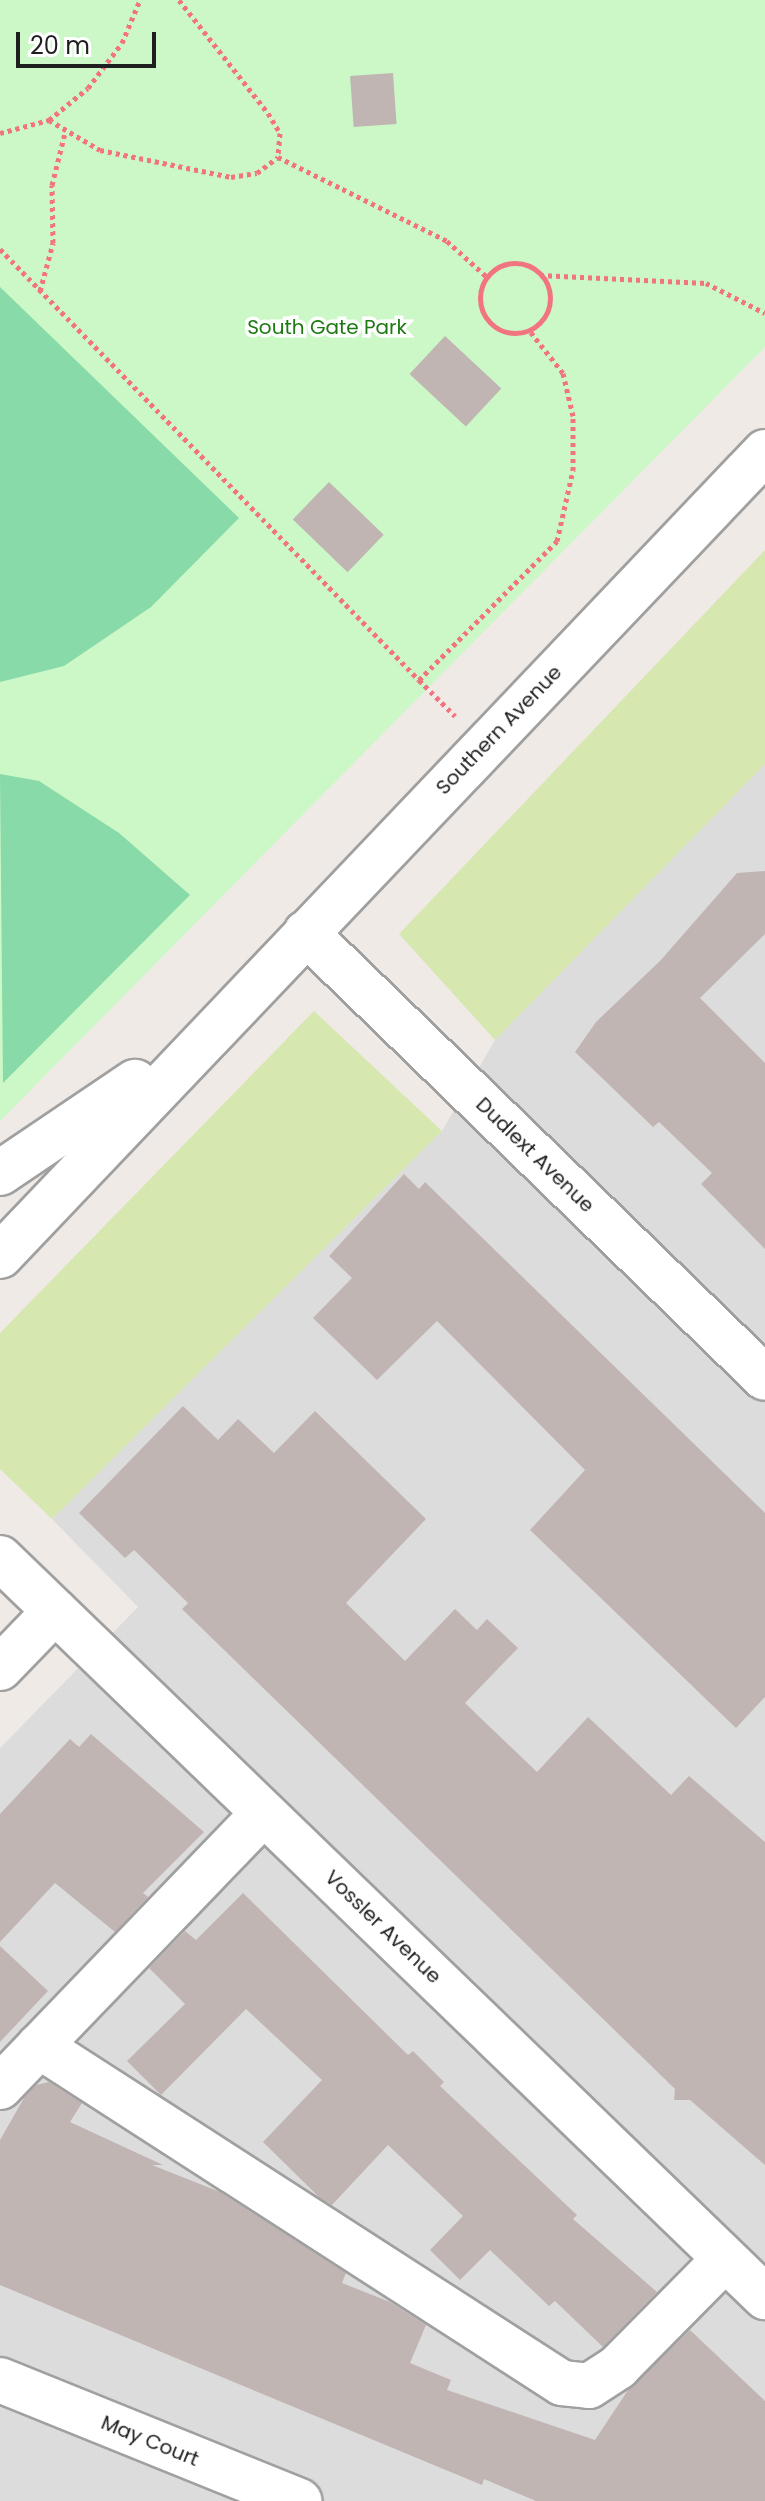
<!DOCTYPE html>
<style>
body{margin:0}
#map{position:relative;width:765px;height:2501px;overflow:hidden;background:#efeae6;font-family:Poppins,sans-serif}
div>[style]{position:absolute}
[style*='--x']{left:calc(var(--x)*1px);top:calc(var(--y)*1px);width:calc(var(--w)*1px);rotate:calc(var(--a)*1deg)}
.residential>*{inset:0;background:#dddcdc}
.grass>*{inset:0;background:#d6e7af}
.park>*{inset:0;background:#ccf7c6}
.pitch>*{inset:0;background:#88daa9}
.building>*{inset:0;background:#c0b5b3;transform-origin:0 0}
.path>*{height:5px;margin-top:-2.5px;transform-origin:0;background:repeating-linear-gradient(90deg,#f27481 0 4px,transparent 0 8px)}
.path>.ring{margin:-2.5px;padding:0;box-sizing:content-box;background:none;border:5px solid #f27481;border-radius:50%}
.roads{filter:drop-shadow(2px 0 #a0a0a0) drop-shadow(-2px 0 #a0a0a0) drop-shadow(0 2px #a0a0a0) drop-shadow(0 -2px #a0a0a0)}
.minor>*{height:44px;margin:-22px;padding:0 22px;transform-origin:22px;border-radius:22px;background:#fff}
span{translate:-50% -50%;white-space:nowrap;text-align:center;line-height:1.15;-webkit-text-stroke:7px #fff;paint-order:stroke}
.park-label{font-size:20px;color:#1e7912}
.street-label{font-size:20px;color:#1f1f1f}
.scale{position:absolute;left:16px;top:32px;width:140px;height:36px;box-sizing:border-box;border:4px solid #1f1f1f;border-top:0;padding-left:10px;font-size:24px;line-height:28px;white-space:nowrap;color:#1f1f1f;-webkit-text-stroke:6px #fff;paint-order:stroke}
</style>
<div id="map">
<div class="residential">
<i style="clip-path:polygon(765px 764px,765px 2501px,0 2501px,0 1748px,138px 1607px,52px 1519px,442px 1131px,495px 1040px)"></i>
</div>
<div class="grass">
<i style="clip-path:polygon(765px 550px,765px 764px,495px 1040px,399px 934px)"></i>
<i style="clip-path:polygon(314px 1011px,442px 1131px,52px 1519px,0 1469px,0 1333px)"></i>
</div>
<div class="park">
<i style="clip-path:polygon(0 0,765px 0,765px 347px,0 1121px)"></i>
</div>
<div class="pitch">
<i style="clip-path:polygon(0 287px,239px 518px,151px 607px,64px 666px,0 682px)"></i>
<i style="clip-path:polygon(0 774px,39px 781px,119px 833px,190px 895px,3px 1083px)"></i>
</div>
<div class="building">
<i style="left:393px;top:73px;width:51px;height:43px;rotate:86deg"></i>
<i style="left:445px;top:336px;width:77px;height:52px;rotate:43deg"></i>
<i style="left:329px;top:482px;width:76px;height:52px;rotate:44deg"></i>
<i style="clip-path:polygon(765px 871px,765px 934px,700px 998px,765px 1063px,765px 1249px,701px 1184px,712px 1173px,659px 1122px,653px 1127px,575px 1052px,596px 1022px,660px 961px,737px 873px)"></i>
<i style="clip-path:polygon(404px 1174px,419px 1189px,425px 1182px,765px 1513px,765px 1697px,736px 1728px,530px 1530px,585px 1470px,437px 1321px,377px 1380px,313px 1318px,352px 1278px,329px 1256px)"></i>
<i style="clip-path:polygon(183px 1406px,218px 1440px,238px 1419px,274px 1453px,315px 1411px,426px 1519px,346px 1603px,405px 1661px,455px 1609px,477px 1630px,487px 1619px,518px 1648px,465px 1703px,537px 1772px,588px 1717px,671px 1795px,689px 1776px,765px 1842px,765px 2165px,690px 2100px,674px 2100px,675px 2089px,182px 1609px,188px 1603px,134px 1550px,125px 1558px,79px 1513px)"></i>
<i style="clip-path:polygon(91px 1734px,204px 1832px,143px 1893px,148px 1897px,115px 1932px,55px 1883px,0 1942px,0 1814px,70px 1739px,79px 1747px)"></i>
<i style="clip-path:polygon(243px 1893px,408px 2055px,413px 2051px,444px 2082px,440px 2086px,577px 2215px,573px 2219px,657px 2292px,603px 2347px,555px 2301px,549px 2306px,490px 2250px,460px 2280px,430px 2250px,463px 2216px,388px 2145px,332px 2205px,320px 2198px,263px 2142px,322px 2080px,246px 2009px,161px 2095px,127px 2061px,185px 2004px,149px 1968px,185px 1931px,196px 1940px)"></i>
<i style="clip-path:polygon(0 1946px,48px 1991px,0 2042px)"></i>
<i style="clip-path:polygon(49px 2082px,82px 2103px,70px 2122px,163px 2165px,152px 2165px,220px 2192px,346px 2273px,342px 2283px,390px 2302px,426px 2325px,410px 2363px,451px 2380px,447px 2390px,595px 2440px,628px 2390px,690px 2330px,765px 2401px,765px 2501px,536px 2501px,484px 2479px,482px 2485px,0 2285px,0 2140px,24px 2098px,36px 2085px)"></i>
</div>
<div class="path">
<i style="--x:179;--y:0;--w:144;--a:51.8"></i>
<i style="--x:268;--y:113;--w:23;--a:59"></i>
<i style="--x:280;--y:133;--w:24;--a:95"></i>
<i style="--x:49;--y:120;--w:50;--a:-39.4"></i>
<i style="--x:88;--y:88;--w:56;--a:-52.9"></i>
<i style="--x:122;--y:43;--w:47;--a:-67.3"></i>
<i style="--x:0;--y:133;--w:51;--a:-14.9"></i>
<i style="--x:49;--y:120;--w:59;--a:30.5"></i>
<i style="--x:100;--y:150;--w:134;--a:11.6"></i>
<i style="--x:231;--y:177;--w:26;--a:-9"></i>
<i style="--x:257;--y:173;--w:26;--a:-37"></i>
<i style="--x:278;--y:157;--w:189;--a:26.4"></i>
<i style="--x:447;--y:241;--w:54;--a:42"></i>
<i style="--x:0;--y:249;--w:601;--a:45.81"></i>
<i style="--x:419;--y:680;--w:196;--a:-45.2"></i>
<i style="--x:557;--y:541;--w:73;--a:-77.3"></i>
<i style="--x:573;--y:470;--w:54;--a:-90"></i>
<i style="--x:573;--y:416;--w:44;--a:-103.1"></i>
<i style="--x:563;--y:373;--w:55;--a:-128.3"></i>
<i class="ring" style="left:480px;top:263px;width:65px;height:65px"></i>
<i style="--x:540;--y:275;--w:166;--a:2.8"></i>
<i style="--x:706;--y:283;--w:66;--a:27"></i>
<i style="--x:40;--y:291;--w:50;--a:-74.8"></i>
<i style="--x:53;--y:243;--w:58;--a:-91"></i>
<i style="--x:52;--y:185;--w:54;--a:-76"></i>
<i style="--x:419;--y:680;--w:51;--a:45"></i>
</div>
<div class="roads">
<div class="minor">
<i style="--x:306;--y:933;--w:639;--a:44.11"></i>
<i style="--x:0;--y:1173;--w:163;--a:-34"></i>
<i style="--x:0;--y:1256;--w:1110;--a:-46.42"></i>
<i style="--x:0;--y:1558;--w:1064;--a:44.01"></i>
<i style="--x:0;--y:1668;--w:79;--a:-46"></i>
<i style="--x:39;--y:2046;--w:622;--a:32.8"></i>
<i style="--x:562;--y:2383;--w:27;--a:6"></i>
<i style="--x:589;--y:2386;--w:35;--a:-33"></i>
<i style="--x:618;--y:2367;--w:152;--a:-45.3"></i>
<i style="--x:0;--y:2087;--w:380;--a:-46.1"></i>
<i style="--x:0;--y:2380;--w:323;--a:22"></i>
</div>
</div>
<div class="park-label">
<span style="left:327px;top:327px">South Gate Park</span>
</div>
<div class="street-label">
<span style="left:499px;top:730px;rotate:-46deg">Southern Avenue</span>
<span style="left:535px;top:1155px;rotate:44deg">Dudlext Avenue</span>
<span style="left:383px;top:1927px;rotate:44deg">Vossler Avenue</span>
<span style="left:150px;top:2441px;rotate:22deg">May Court</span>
</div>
<div class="scale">20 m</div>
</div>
